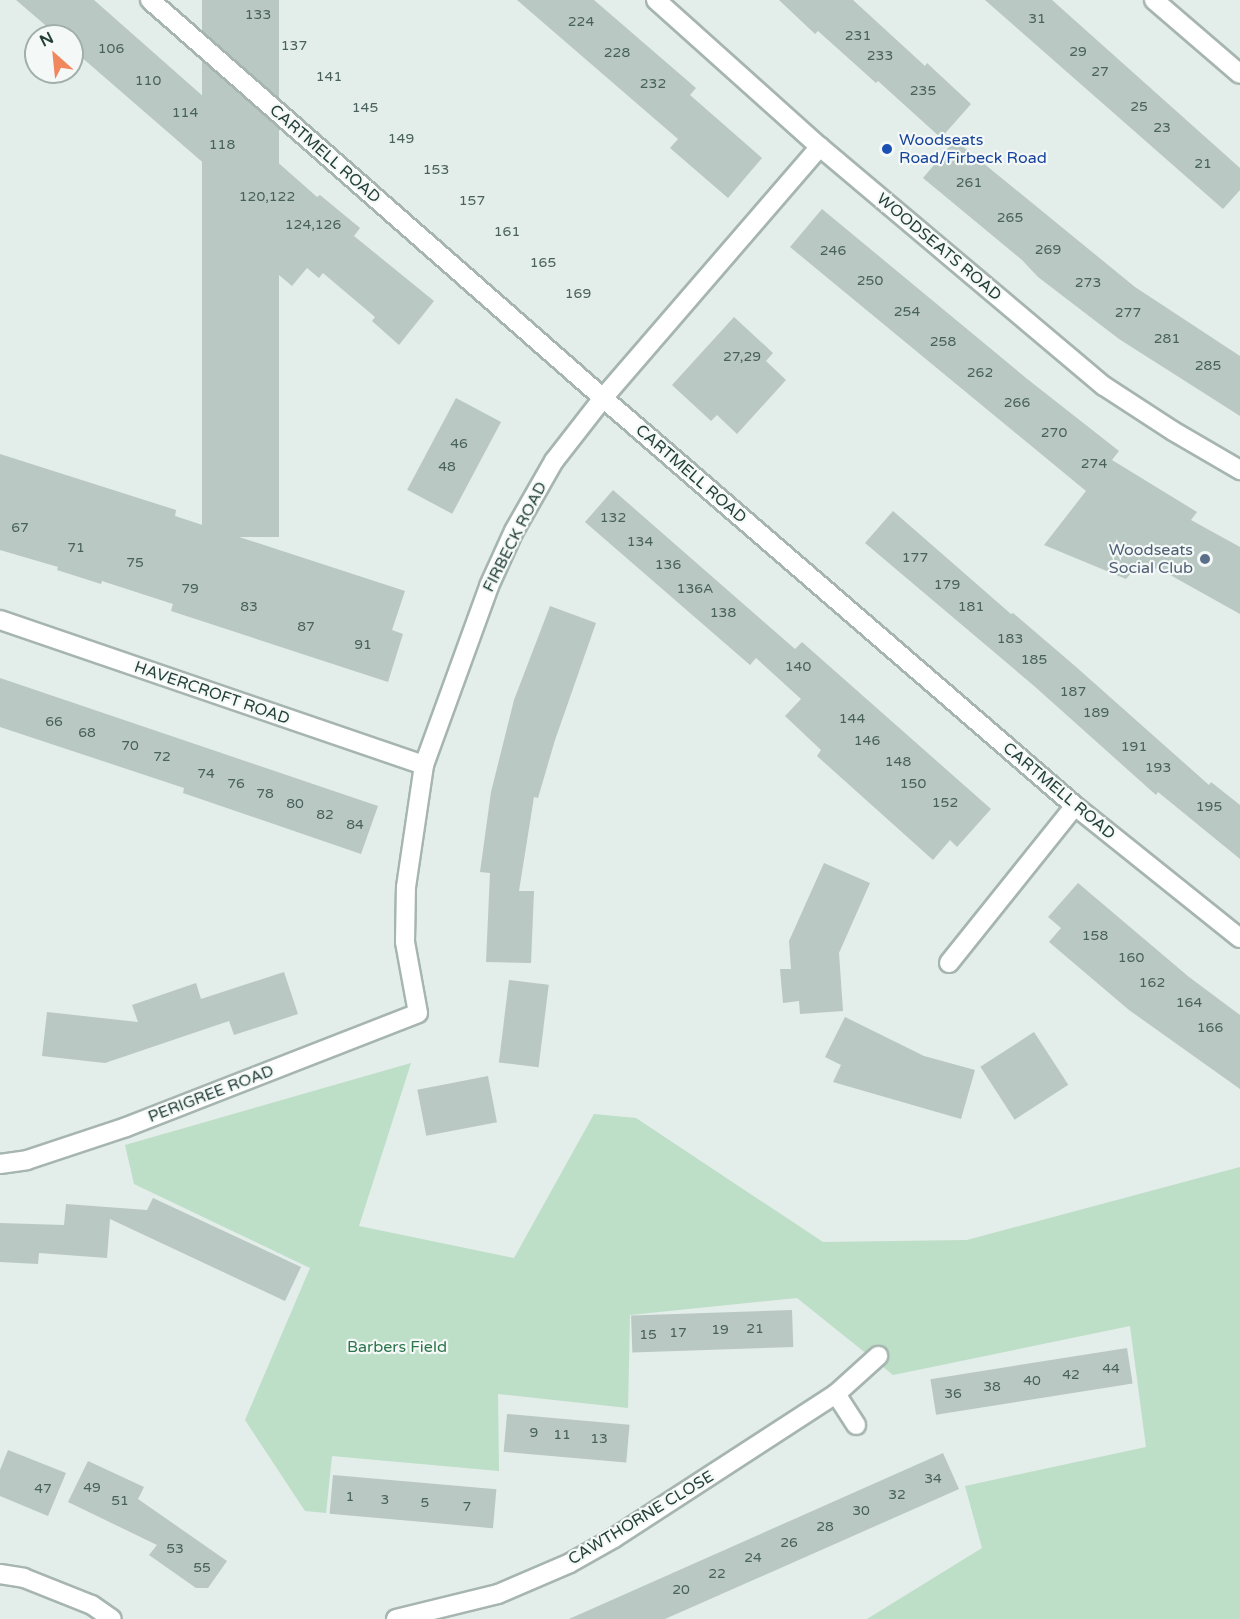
<!DOCTYPE html>
<style>
body{margin:0}
#map{position:relative;width:1240px;height:1619px;overflow:hidden;background:#e3ede9;font-family:"Varela Round",sans-serif}
div>[style]{position:absolute}
[style*='--x']{left:calc(var(--x)*1px);top:calc(var(--y)*1px);width:calc(var(--w)*1px);rotate:calc(var(--a)*1deg)}
.green>*{inset:0;background:#bddec7}
.building>*{inset:0;background:#b9c8c2;transform-origin:0 0}
.roads{filter:drop-shadow(2px 0 #a6b5b0) drop-shadow(-2px 0 #a6b5b0) drop-shadow(0 2px #a6b5b0) drop-shadow(0 -2px #a6b5b0)}
.street>*{height:18px;margin:-9px;padding:0 9px;transform-origin:9px;border-radius:9px;background:#fff}
.secondary>*{height:18px;margin:-9px;padding:0 9px;transform-origin:9px;border-radius:9px;background:#fff}
.dots>*{width:16px;height:16px;translate:-50% -50%;box-sizing:border-box;border:3px solid #f4f9f7;border-radius:50%}
span{translate:-50% -50%;white-space:nowrap;text-align:center;line-height:1.15;-webkit-text-stroke:4.5px #f4f9f7;paint-order:stroke}
.number-label{font-size:14px;color:#48615a}
.number-label span{-webkit-text-stroke-width:0}
.transit-label{font-size:16px;color:#164399}
.left{translate:0 -50%;text-align:left}
.street-label{font-size:16px;color:#233f38}
.service-label{font-size:16px;color:#4e5e75}
.right{translate:-100% -50%;text-align:right}
.park-label{font-size:16px;color:#2d754c}
.north{position:absolute;left:24px;top:24px;width:60px;height:60px;box-sizing:border-box;background:#f4f9f7;border:2px solid #a0afab;border-radius:50%;rotate:333deg;font-size:16px;font-weight:700;line-height:24px;text-align:center;color:#233f38}
.north::after{content:'';display:block;margin:auto;width:21px;height:27px;background:#f1875d;clip-path:polygon(50% 0,100% 100%,50% 72%,0 100%)}
</style>
<div id="map">
<div class="green">
<i style="clip-path:polygon(411px 1063px,359px 1226px,514px 1258px,594px 1114px,636px 1118px,823px 1242px,967px 1240px,1240px 1167px,1240px 1619px,867px 1619px,982px 1548px,965px 1486px,1146px 1447px,1130px 1326px,893px 1375px,797px 1298px,630px 1315px,628px 1408px,498px 1394px,499px 1471px,332px 1456px,326px 1513px,305px 1511px,245px 1420px,310px 1268px,134px 1184px,125px 1145px)"></i>
</div>
<div class="building">
<i style="clip-path:polygon(16px 0,94px 0,317px 197px,320px 195px,360px 228px,354px 236px,434px 301px,399px 345px,372px 321px,375px 317px,323px 273px,319px 278px,307px 268px,292px 286px,214px 220px,231px 200px,223px 194px,230px 186px,72px 49px,72px 36px,58px 36px)"></i>
<i style="left:202px;top:0;width:77px;height:537px"></i>
<i style="clip-path:polygon(517px 0,594px 0,696px 88px,690px 95px,762px 158px,728px 198px,670px 148px,678px 139px)"></i>
<i style="clip-path:polygon(779px 0,853px 0,925px 66px,927px 63px,971px 104px,941px 138px,878px 81px,876px 83px,818px 31px,815px 34px)"></i>
<i style="clip-path:polygon(985px 0,1052px 0,1240px 168px,1240px 190px,1223px 209px)"></i>
<i style="clip-path:polygon(955px 140px,1135px 287px,1240px 356px,1240px 416px,1119px 339px,1038px 277px,1022px 260px,923px 178px)"></i>
<i style="clip-path:polygon(822px 209px,1026px 378px,1119px 451px,1112px 460px,1197px 512px,1191px 520px,1240px 547px,1240px 614px,1163px 571px,1140px 563px,1126px 579px,1044px 545px,1086px 491px,790px 247px)"></i>
<i style="clip-path:polygon(734px 317px,773px 353px,766px 361px,786px 380px,737px 434px,717px 415px,711px 421px,672px 385px)"></i>
<i style="left:456px;top:398px;width:51px;height:104px;rotate:28deg"></i>
<i style="clip-path:polygon(0 454px,176px 510px,175px 516px,405px 591px,392px 630px,403px 634px,388px 682px,171px 611px,173px 604px,102px 581px,101px 584px,57px 570px,58px 567px,0 550px)"></i>
<i style="clip-path:polygon(613px 490px,795px 649px,802px 642px,991px 809px,957px 847px,950px 840px,933px 860px,817px 756px,821px 750px,785px 716px,801px 699px,756px 658px,750px 665px,585px 522px)"></i>
<i style="clip-path:polygon(893px 511px,1011px 614px,1013px 613px,1075px 666px,1209px 785px,1211px 782px,1240px 805px,1240px 859px,1158px 792px,1156px 795px,1033px 685px,865px 543px)"></i>
<i style="clip-path:polygon(550px 606px,596px 623px,555px 740px,538px 798px,534px 797px,519px 891px,534px 891px,531px 963px,486px 962px,490px 873px,480px 872px,491px 792px,514px 700px)"></i>
<i style="clip-path:polygon(0 678px,378px 806px,361px 854px,183px 793px,184px 788px,0 727px)"></i>
<i style="clip-path:polygon(824px 863px,870px 883px,839px 953px,843px 1011px,800px 1014px,799px 1001px,783px 1003px,780px 969px,791px 969px,789px 941px)"></i>
<i style="clip-path:polygon(1078px 883px,1189px 977px,1240px 1015px,1240px 1089px,1129px 1010px,1049px 942px,1061px 928px,1048px 917px)"></i>
<i style="clip-path:polygon(284px 972px,298px 1014px,234px 1035px,229px 1021px,105px 1063px,42px 1056px,47px 1012px,138px 1022px,132px 1005px,196px 983px,201px 999px)"></i>
<i style="left:509px;top:980px;width:40px;height:83px;rotate:7deg"></i>
<i style="clip-path:polygon(845px 1017px,924px 1056px,975px 1070px,961px 1119px,833px 1082px,841px 1065px,825px 1057px)"></i>
<i style="left:1034px;top:1032px;width:63px;height:64px;rotate:57deg"></i>
<i style="left:488px;top:1076px;width:47px;height:72px;rotate:79deg"></i>
<i style="clip-path:polygon(153px 1198px,301px 1267px,285px 1301px,110px 1219px,107px 1258px,39px 1253px,38px 1264px,0 1262px,0 1223px,64px 1225px,66px 1204px,147px 1210px)"></i>
<i style="left:792px;top:1310px;width:37px;height:161px;rotate:88deg"></i>
<i style="left:1127px;top:1348px;width:36px;height:199px;rotate:81deg"></i>
<i style="left:507px;top:1414px;width:123px;height:38px;rotate:5deg"></i>
<i style="clip-path:polygon(8px 1450px,66px 1473px,48px 1516px,0 1496px,0 1470px)"></i>
<i style="clip-path:polygon(943px 1453px,959px 1489px,923px 1505px,665px 1619px,569px 1619px)"></i>
<i style="clip-path:polygon(88px 1461px,144px 1487px,138px 1499px,227px 1561px,208px 1588px,196px 1588px,149px 1555px,157px 1545px,68px 1502px)"></i>
<i style="left:333px;top:1475px;width:164px;height:39px;rotate:5deg"></i>
</div>
<div class="roads">
<div class="street">
<i style="--x:150;--y:0;--w:603;--a:41.3"></i>
<i style="--x:603;--y:398;--w:624;--a:40.84"></i>
<i style="--x:1075;--y:806;--w:211;--a:38.7"></i>
<i style="--x:1154;--y:0;--w:113;--a:40.7"></i>
<i style="--x:0;--y:620;--w:448;--a:18.9"></i>
<i style="--x:949;--y:963;--w:201;--a:-51.3"></i>
<i style="--x:0;--y:1164;--w:27;--a:-8"></i>
<i style="--x:27;--y:1160;--w:104;--a:-18.4"></i>
<i style="--x:126;--y:1127;--w:313;--a:-21.3"></i>
<i style="--x:418;--y:1013;--w:72;--a:-100.4"></i>
<i style="--x:405;--y:942;--w:55;--a:-89"></i>
<i style="--x:406;--y:887;--w:123;--a:-81.6"></i>
<i style="--x:424;--y:765;--w:190;--a:-70"></i>
<i style="--x:489;--y:586;--w:60;--a:-65.6"></i>
<i style="--x:514;--y:531;--w:81;--a:-60.3"></i>
<i style="--x:554;--y:461;--w:80;--a:-52.1"></i>
<i style="--x:603;--y:398;--w:332;--a:-49.2"></i>
<i style="--x:836;--y:1394;--w:37;--a:57"></i>
<i style="--x:0;--y:1574;--w:24;--a:9"></i>
<i style="--x:24;--y:1578;--w:73;--a:21.7"></i>
<i style="--x:92;--y:1605;--w:24;--a:35"></i>
<i style="--x:396;--y:1619;--w:105;--a:-13.8"></i>
<i style="--x:498;--y:1594;--w:78;--a:-23.3"></i>
<i style="--x:570;--y:1563;--w:51;--a:-29.6"></i>
<i style="--x:614;--y:1538;--w:265;--a:-33"></i>
<i style="--x:836;--y:1394;--w:57;--a:-42.1"></i>
</div>
<div class="secondary">
<i style="--x:656;--y:0;--w:220;--a:41.9"></i>
<i style="--x:820;--y:147;--w:371;--a:40.1"></i>
<i style="--x:1104;--y:386;--w:82;--a:33.1"></i>
<i style="--x:1173;--y:431;--w:78;--a:30.2"></i>
</div>
</div>
<div class="dots">
<i style="left:887px;top:149px;background:#1a4fb4"></i>
<i style="left:1205px;top:559px;background:#5c6f8a"></i>
</div>
<div class="number-label">
<span style="left:258px;top:15px">133</span>
<span style="left:1037px;top:19px">31</span>
<span style="left:581px;top:22px">224</span>
<span style="left:858px;top:36px">231</span>
<span style="left:294px;top:46px">137</span>
<span style="left:111px;top:49px">106</span>
<span style="left:1078px;top:52px">29</span>
<span style="left:617px;top:53px">228</span>
<span style="left:880px;top:56px">233</span>
<span style="left:1100px;top:72px">27</span>
<span style="left:329px;top:77px">141</span>
<span style="left:148px;top:81px">110</span>
<span style="left:653px;top:84px">232</span>
<span style="left:923px;top:91px">235</span>
<span style="left:1139px;top:107px">25</span>
<span style="left:365px;top:108px">145</span>
<span style="left:185px;top:113px">114</span>
<span style="left:1162px;top:128px">23</span>
<span style="left:401px;top:139px">149</span>
<span style="left:222px;top:145px">118</span>
<span style="left:1203px;top:164px">21</span>
<span style="left:436px;top:170px">153</span>
<span style="left:969px;top:183px">261</span>
<span style="left:267px;top:197px">120,122</span>
<span style="left:472px;top:201px">157</span>
<span style="left:1010px;top:218px">265</span>
<span style="left:313px;top:225px">124,126</span>
<span style="left:507px;top:232px">161</span>
<span style="left:1048px;top:250px">269</span>
<span style="left:833px;top:251px">246</span>
<span style="left:543px;top:263px">165</span>
<span style="left:870px;top:281px">250</span>
<span style="left:1088px;top:283px">273</span>
<span style="left:578px;top:294px">169</span>
<span style="left:907px;top:312px">254</span>
<span style="left:1128px;top:313px">277</span>
<span style="left:1167px;top:339px">281</span>
<span style="left:943px;top:342px">258</span>
<span style="left:742px;top:357px">27,29</span>
<span style="left:1208px;top:366px">285</span>
<span style="left:980px;top:373px">262</span>
<span style="left:1017px;top:403px">266</span>
<span style="left:1054px;top:433px">270</span>
<span style="left:459px;top:444px">46</span>
<span style="left:1094px;top:464px">274</span>
<span style="left:447px;top:467px">48</span>
<span style="left:613px;top:518px">132</span>
<span style="left:20px;top:528px">67</span>
<span style="left:640px;top:542px">134</span>
<span style="left:76px;top:548px">71</span>
<span style="left:915px;top:558px">177</span>
<span style="left:135px;top:563px">75</span>
<span style="left:668px;top:565px">136</span>
<span style="left:947px;top:585px">179</span>
<span style="left:190px;top:589px">79</span>
<span style="left:695px;top:589px">136A</span>
<span style="left:249px;top:607px">83</span>
<span style="left:971px;top:607px">181</span>
<span style="left:723px;top:613px">138</span>
<span style="left:306px;top:627px">87</span>
<span style="left:1010px;top:639px">183</span>
<span style="left:363px;top:645px">91</span>
<span style="left:1034px;top:660px">185</span>
<span style="left:798px;top:667px">140</span>
<span style="left:1073px;top:692px">187</span>
<span style="left:1096px;top:713px">189</span>
<span style="left:852px;top:719px">144</span>
<span style="left:54px;top:722px">66</span>
<span style="left:87px;top:733px">68</span>
<span style="left:867px;top:741px">146</span>
<span style="left:130px;top:746px">70</span>
<span style="left:1134px;top:747px">191</span>
<span style="left:162px;top:757px">72</span>
<span style="left:898px;top:762px">148</span>
<span style="left:1158px;top:768px">193</span>
<span style="left:206px;top:774px">74</span>
<span style="left:236px;top:784px">76</span>
<span style="left:913px;top:784px">150</span>
<span style="left:265px;top:794px">78</span>
<span style="left:945px;top:803px">152</span>
<span style="left:295px;top:804px">80</span>
<span style="left:1209px;top:807px">195</span>
<span style="left:325px;top:815px">82</span>
<span style="left:355px;top:825px">84</span>
<span style="left:1095px;top:936px">158</span>
<span style="left:1131px;top:958px">160</span>
<span style="left:1152px;top:983px">162</span>
<span style="left:1189px;top:1003px">164</span>
<span style="left:1210px;top:1028px">166</span>
<span style="left:755px;top:1329px">21</span>
<span style="left:720px;top:1330px">19</span>
<span style="left:678px;top:1333px">17</span>
<span style="left:648px;top:1335px">15</span>
<span style="left:1111px;top:1369px">44</span>
<span style="left:1071px;top:1375px">42</span>
<span style="left:1032px;top:1381px">40</span>
<span style="left:992px;top:1387px">38</span>
<span style="left:953px;top:1394px">36</span>
<span style="left:534px;top:1433px">9</span>
<span style="left:562px;top:1435px">11</span>
<span style="left:599px;top:1439px">13</span>
<span style="left:933px;top:1479px">34</span>
<span style="left:92px;top:1488px">49</span>
<span style="left:43px;top:1489px">47</span>
<span style="left:897px;top:1495px">32</span>
<span style="left:350px;top:1497px">1</span>
<span style="left:385px;top:1500px">3</span>
<span style="left:120px;top:1501px">51</span>
<span style="left:425px;top:1503px">5</span>
<span style="left:467px;top:1507px">7</span>
<span style="left:861px;top:1511px">30</span>
<span style="left:825px;top:1527px">28</span>
<span style="left:789px;top:1543px">26</span>
<span style="left:175px;top:1549px">53</span>
<span style="left:753px;top:1558px">24</span>
<span style="left:202px;top:1568px">55</span>
<span style="left:717px;top:1574px">22</span>
<span style="left:681px;top:1590px">20</span>
</div>
<div class="transit-label">
<span class="left" style="left:899px;top:149px">Woodseats<br>Road/Firbeck Road</span>
</div>
<div class="street-label">
<span style="left:325px;top:154px;rotate:41deg">CARTMELL ROAD</span>
<span style="left:939px;top:247px;rotate:40deg">WOODSEATS ROAD</span>
<span style="left:691px;top:474px;rotate:41deg">CARTMELL ROAD</span>
<span style="left:515px;top:537px;rotate:-63deg">FIRBECK ROAD</span>
<span style="left:212px;top:693px;rotate:19deg">HAVERCROFT ROAD</span>
<span style="left:1059px;top:791px;rotate:40deg">CARTMELL ROAD</span>
<span style="left:211px;top:1094px;rotate:-21deg">PERIGREE ROAD</span>
<span style="left:641px;top:1518px;rotate:-31deg">CAWTHORNE CLOSE</span>
</div>
<div class="service-label">
<span class="right" style="left:1193px;top:559px">Woodseats<br>Social Club</span>
</div>
<div class="park-label">
<span style="left:397px;top:1347px">Barbers Field</span>
</div>
<div class="north">N</div>
</div>
